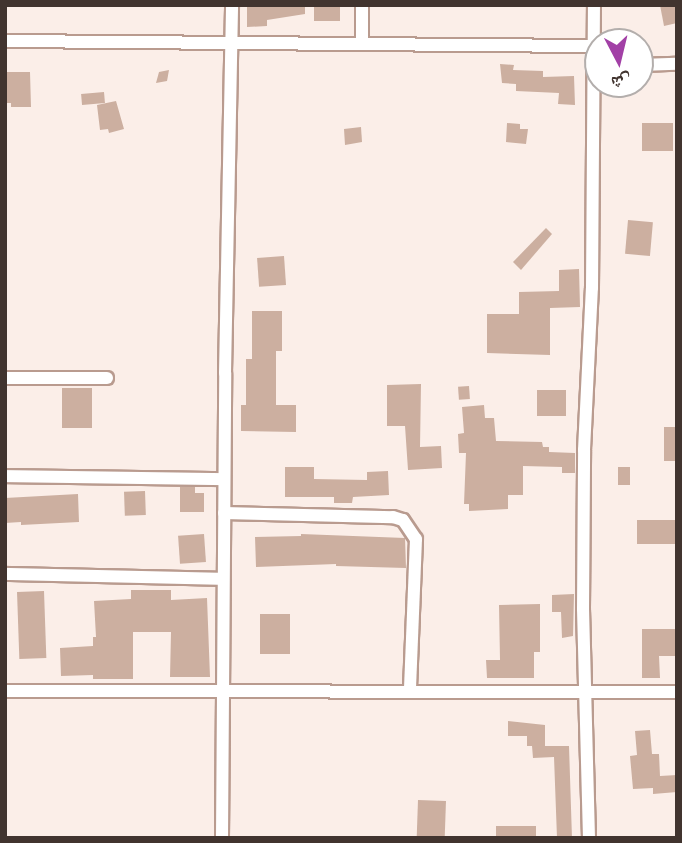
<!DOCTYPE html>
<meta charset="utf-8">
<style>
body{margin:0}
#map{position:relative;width:682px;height:843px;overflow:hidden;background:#fbeee8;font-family:"Crimson Pro","Noto Naskh Arabic",serif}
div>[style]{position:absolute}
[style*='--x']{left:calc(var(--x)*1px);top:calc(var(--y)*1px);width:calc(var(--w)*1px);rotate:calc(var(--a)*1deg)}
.building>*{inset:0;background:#ccafa0;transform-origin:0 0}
.roads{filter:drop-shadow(2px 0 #b99b8f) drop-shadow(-2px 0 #b99b8f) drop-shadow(0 2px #b99b8f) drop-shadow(0 -2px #b99b8f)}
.minor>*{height:12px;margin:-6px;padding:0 6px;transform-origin:6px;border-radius:6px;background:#fff}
span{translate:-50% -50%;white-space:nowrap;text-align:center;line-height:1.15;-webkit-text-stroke:6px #fff;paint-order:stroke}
.frame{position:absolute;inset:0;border:7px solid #41342f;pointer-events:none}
.north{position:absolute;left:584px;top:28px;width:70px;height:70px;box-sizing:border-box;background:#fff;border:2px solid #b3aeac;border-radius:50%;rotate:173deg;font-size:19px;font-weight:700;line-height:28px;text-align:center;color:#41342f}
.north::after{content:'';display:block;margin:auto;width:24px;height:32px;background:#a240a6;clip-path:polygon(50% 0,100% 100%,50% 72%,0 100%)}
</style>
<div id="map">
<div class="building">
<i style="clip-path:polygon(247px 5px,305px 5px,305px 14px,267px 20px,267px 26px,247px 27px)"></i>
<i style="left:314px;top:5px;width:26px;height:16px"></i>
<i style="clip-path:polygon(660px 5px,677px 5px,677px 23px,664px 26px)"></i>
<i style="clip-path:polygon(500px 64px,514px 65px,513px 70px,543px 71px,543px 77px,574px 76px,575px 105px,558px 104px,559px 93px,516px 91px,516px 84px,502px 83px)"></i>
<i style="clip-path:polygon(169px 70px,167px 81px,156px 83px,159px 72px)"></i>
<i style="clip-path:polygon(5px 72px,30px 72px,31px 107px,11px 107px,11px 103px,5px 103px)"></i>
<i style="left:104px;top:92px;width:11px;height:23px;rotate:85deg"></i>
<i style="clip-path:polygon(116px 101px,124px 129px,109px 133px,108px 129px,100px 130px,97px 105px)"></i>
<i style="clip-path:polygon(507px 123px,520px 124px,520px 129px,528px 129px,526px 144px,506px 142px)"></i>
<i style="left:673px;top:123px;width:28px;height:31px;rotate:90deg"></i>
<i style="clip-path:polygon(361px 127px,362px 142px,345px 145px,344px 129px)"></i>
<i style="left:628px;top:220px;width:25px;height:34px;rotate:5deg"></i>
<i style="clip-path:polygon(546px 228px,552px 234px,521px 270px,513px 262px)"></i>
<i style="left:284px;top:256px;width:29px;height:27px;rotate:86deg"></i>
<i style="clip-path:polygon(579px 269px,580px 307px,550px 308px,550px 355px,487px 353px,487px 314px,519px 314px,519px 292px,559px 291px,559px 270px)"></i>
<i style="clip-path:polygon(252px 311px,282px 311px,282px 351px,276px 351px,276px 405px,296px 405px,296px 432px,241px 431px,241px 405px,246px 405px,246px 359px,252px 359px)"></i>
<i style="clip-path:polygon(421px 384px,420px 447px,441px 446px,442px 468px,408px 470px,405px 426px,387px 426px,387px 385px)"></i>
<i style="left:469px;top:386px;width:13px;height:11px;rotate:86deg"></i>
<i style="left:62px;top:388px;width:30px;height:40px"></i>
<i style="left:537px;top:390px;width:29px;height:26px"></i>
<i style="clip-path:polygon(484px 405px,485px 418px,494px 418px,496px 441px,542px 442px,543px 447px,549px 447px,549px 452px,575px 453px,575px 473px,562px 473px,562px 467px,523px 466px,523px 495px,508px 495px,508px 509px,469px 511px,469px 504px,464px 504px,466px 453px,459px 453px,458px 434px,464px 433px,462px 407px)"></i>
<i style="left:677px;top:427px;width:34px;height:13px;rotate:90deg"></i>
<i style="clip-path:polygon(285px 467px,314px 467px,314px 479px,367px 480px,367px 472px,388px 471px,389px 495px,353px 497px,352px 503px,334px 503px,334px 497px,285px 497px)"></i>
<i style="left:618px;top:467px;width:12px;height:18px"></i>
<i style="clip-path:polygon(180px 487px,195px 487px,195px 493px,204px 493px,204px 512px,180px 512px)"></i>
<i style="left:145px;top:491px;width:24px;height:21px;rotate:88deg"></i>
<i style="clip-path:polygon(78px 494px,79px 522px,21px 525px,21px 522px,5px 523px,5px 498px)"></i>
<i style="left:677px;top:520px;width:24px;height:40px;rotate:90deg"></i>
<i style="left:204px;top:534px;width:28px;height:26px;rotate:86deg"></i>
<i style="clip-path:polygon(301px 534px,405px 538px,406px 568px,336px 566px,336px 564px,256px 567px,255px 537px,301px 536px)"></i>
<i style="clip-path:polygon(131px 590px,171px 590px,171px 600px,207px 598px,210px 677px,170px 677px,171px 632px,133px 632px,133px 679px,93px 679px,93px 675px,61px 676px,60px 648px,93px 646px,93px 637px,96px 637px,94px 601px,131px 599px)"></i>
<i style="left:44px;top:591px;width:67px;height:27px;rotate:88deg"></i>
<i style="clip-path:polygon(574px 594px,573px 636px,562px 638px,561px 612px,552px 612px,552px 595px)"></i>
<i style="clip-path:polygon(540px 604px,540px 652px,534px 652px,534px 678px,487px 678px,486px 660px,500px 660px,499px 605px)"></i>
<i style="left:260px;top:614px;width:30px;height:40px"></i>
<i style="clip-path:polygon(642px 629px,677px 629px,676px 656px,659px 656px,660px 678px,642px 678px)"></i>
<i style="clip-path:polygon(508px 721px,545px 725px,545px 746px,569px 746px,572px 838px,557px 838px,554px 757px,533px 758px,532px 746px,527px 746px,527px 736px,508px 736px)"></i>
<i style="clip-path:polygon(650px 730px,652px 754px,659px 754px,660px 776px,677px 775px,677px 792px,653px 794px,653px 788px,633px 789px,630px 756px,637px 755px,635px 731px)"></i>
<i style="left:418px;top:800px;width:28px;height:38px;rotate:2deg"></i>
<i style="left:496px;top:826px;width:40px;height:12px"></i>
</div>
<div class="roads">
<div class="minor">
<i style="--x:362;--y:5;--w:38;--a:90"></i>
<i style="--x:5;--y:41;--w:589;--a:0.49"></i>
<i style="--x:640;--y:65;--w:37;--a:-2"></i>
<i style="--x:5;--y:378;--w:102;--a:0"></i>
<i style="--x:5;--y:476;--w:219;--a:0.8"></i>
<i style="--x:224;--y:513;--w:169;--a:1.4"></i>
<i style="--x:393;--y:517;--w:10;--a:17"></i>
<i style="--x:403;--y:520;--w:23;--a:56"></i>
<i style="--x:416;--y:539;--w:152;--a:92.3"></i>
<i style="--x:5;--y:574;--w:218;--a:1.3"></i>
<i style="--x:5;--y:691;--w:672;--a:0.09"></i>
<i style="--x:222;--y:838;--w:465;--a:-89.6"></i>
<i style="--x:225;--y:373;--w:368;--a:-88.9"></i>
<i style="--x:589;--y:838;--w:229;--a:-91.5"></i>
<i style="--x:583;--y:609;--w:159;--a:-89.6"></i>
<i style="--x:584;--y:450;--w:162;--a:-87.2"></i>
<i style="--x:592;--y:288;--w:283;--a:-89.6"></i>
</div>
</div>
<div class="frame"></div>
<div class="north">ش</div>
</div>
